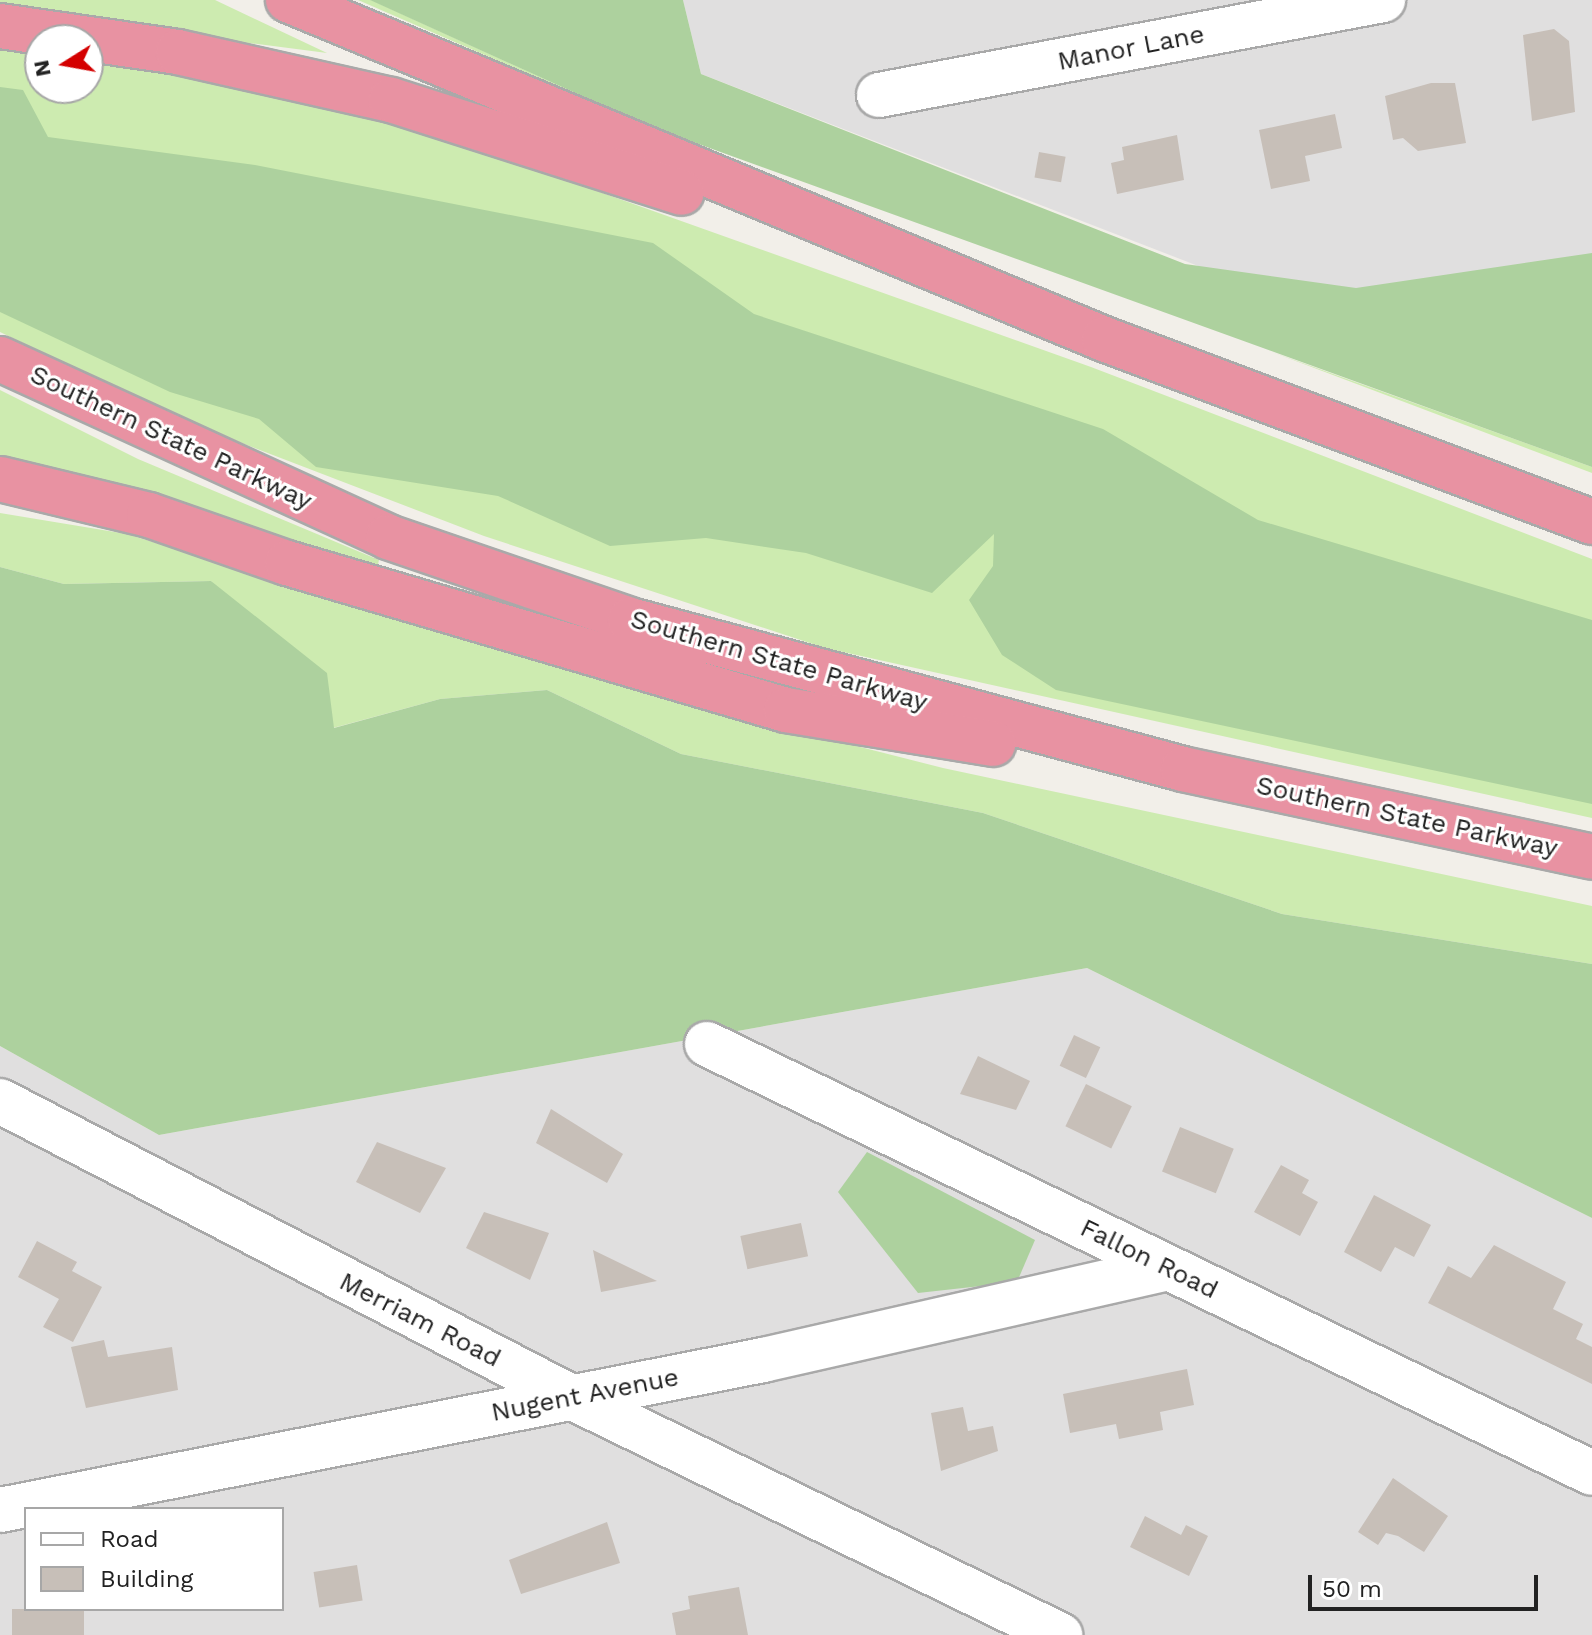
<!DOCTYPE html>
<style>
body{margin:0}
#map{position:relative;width:1592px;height:1635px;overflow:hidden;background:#f2efe9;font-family:"Work Sans",sans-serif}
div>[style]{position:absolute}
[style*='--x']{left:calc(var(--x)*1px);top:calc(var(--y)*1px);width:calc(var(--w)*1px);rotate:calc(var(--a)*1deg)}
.residential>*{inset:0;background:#e0dfdf}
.grass>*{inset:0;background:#cdebb0}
.forest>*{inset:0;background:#add19e}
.building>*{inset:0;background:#c7bfb8;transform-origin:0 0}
.roads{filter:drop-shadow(2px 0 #a9a9a9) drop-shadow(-2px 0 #a9a9a9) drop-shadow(0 2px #a9a9a9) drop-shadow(0 -2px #a9a9a9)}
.minor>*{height:44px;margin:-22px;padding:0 22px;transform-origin:22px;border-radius:22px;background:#fff}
.highway>*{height:44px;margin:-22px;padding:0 22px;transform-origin:22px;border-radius:22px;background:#e892a2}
span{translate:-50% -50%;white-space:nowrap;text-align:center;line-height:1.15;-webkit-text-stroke:6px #fff;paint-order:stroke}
.street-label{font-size:26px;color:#222}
.legend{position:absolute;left:24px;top:1507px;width:260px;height:104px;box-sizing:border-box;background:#fff;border:2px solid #a7a7a7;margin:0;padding:10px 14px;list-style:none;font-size:24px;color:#222}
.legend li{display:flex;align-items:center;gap:16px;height:40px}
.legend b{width:40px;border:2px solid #a7a7a7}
.north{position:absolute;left:24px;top:24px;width:80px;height:80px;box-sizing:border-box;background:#fff;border:2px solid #a7a7a7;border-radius:50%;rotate:259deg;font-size:22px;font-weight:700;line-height:32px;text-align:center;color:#222}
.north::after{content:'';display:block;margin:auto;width:28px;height:36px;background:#d40000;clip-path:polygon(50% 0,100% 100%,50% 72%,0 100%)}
.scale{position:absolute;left:1308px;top:1575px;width:230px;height:36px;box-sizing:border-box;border:4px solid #222;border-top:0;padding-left:10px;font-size:24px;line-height:28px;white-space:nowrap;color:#222;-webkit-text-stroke:6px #fff;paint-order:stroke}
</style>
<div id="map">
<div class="residential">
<i style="clip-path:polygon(683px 0,1592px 0,1592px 418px,701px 74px)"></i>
<i style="clip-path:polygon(evenodd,1087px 968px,1592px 1218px,1592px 1635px,0 1635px,0 1046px,159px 1135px,1087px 968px,26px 1509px,282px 1509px,282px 1609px,26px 1609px,26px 1509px)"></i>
</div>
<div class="grass">
<i style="clip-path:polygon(0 0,215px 0,327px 53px,0 11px)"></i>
<i style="clip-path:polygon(358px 0,371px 0,646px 125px)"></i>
<i style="clip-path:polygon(0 47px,40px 51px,40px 88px,88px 88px,88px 56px,440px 135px,1091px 367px,1592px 559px,1592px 818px,825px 648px,484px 536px,182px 420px,0 332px)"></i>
<i style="clip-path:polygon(1272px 352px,1592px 467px,1592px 473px)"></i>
<i style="clip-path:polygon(0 390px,138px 459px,379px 560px,377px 569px,0 466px)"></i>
<i style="clip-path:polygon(0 513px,127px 534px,640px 691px,943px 768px,1592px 906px,1592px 964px,1282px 914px,983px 813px,681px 754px,547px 690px,440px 699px,333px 728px,211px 581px,64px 584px,0 567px)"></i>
</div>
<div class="forest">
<i style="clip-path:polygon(370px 0,683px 0,701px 74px,1185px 264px,1356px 288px,1592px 253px,1592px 467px,646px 125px)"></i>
<i style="clip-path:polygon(0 87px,23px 90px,48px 137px,255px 165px,653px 243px,754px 314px,1103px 429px,1258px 520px,1592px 620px,1592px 804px,1056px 690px,1002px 655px,969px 600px,993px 566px,994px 534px,932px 593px,806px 553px,706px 538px,610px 546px,498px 496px,316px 467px,259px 419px,170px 392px,0 312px)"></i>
<i style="clip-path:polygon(0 567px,64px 584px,211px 581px,327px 673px,334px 728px,440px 699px,547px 690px,681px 754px,983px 813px,1282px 914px,1592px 964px,1592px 1218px,1087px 968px,159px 1135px,0 1046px)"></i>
<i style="clip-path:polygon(867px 1152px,1035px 1240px,1017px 1282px,918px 1293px,838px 1192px)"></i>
</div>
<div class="building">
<i style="clip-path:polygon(1554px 29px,1569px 41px,1575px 112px,1532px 121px,1523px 35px)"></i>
<i style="clip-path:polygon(1431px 83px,1455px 83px,1466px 143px,1418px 151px,1403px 138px,1393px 140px,1385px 96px)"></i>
<i style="clip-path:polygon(1335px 114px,1342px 148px,1305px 156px,1310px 181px,1271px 189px,1259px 130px)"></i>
<i style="clip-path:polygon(1177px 135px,1184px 180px,1117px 194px,1111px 163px,1124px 160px,1122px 147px)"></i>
<i style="left:1039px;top:152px;width:27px;height:26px;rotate:10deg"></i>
<i style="left:1074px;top:1035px;width:29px;height:34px;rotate:25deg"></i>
<i style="clip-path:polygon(978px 1056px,1030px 1081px,1016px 1110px,960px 1094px)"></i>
<i style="left:1086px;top:1084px;width:51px;height:47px;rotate:26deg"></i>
<i style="clip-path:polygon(551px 1109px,623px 1154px,607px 1183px,536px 1143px)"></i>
<i style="left:1180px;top:1127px;width:58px;height:48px;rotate:22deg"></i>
<i style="clip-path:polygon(377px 1142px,446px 1168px,420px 1213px,356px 1182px)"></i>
<i style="clip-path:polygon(1281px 1165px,1309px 1180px,1302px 1193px,1318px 1202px,1300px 1236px,1254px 1212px)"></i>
<i style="clip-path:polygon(1374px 1195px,1431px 1225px,1414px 1257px,1395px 1247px,1381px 1272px,1344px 1252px)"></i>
<i style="clip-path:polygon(484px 1212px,549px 1233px,530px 1280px,466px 1248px)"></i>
<i style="left:801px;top:1223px;width:34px;height:62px;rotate:78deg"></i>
<i style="clip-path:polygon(37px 1241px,77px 1262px,72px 1271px,102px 1287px,73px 1342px,43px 1327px,59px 1299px,18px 1277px)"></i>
<i style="clip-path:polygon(1494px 1245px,1566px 1282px,1553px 1309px,1583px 1324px,1576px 1339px,1592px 1347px,1592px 1384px,1428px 1303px,1448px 1266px,1471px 1278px)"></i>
<i style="clip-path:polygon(593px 1250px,657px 1281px,601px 1292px)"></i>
<i style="clip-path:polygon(104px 1340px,108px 1357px,172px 1347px,178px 1390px,86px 1408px,71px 1347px)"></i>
<i style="clip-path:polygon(1187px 1369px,1194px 1405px,1160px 1412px,1163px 1430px,1119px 1439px,1116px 1424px,1070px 1433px,1063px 1394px)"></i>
<i style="clip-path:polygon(963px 1407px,968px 1431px,993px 1426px,998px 1451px,941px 1471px,931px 1413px)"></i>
<i style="clip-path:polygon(1393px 1478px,1448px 1516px,1424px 1552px,1398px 1536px,1386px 1533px,1378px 1545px,1358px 1532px)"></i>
<i style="clip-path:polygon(1145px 1516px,1181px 1535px,1186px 1525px,1208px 1536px,1189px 1576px,1130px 1547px)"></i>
<i style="clip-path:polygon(607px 1522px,620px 1563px,521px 1594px,509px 1560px)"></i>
<i style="left:357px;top:1565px;width:36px;height:44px;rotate:81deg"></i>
<i style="clip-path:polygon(739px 1587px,748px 1635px,676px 1635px,672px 1613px,690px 1609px,688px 1596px)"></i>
<i style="left:12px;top:1609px;width:72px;height:26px"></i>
</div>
<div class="roads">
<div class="minor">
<i style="--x:879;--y:95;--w:513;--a:-10.67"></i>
<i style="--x:707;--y:1044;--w:983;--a:25.86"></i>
<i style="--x:0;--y:1101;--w:645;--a:27.4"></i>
<i style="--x:573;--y:1398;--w:542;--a:25.95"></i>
<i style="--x:0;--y:1510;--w:778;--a:-11.12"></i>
<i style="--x:763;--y:1360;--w:415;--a:-12.8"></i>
</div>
<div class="highway">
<i style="--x:288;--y:0;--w:884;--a:22.56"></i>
<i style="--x:1104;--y:339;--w:521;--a:20.56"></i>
<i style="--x:0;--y:26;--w:180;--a:8.3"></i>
<i style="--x:178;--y:52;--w:218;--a:12.7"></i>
<i style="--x:391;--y:100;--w:305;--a:17.7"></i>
<i style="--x:0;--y:359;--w:427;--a:24.6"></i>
<i style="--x:388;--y:537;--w:256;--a:18.9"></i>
<i style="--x:630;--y:620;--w:573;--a:15.08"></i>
<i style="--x:1183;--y:769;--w:418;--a:12.1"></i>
<i style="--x:0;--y:479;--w:153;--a:13.6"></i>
<i style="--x:149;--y:515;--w:146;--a:19.2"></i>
<i style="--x:287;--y:563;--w:520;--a:16.41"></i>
<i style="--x:786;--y:710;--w:210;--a:9.3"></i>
</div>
</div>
<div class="street-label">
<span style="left:1131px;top:48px;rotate:-11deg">Manor Lane</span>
<span style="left:171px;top:438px;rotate:25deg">Southern State Parkway</span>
<span style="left:779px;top:661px;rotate:16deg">Southern State Parkway</span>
<span style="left:1407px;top:817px;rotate:12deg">Southern State Parkway</span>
<span style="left:1149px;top:1259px;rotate:26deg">Fallon Road</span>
<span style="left:420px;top:1320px;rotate:27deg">Merriam Road</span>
<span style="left:585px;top:1395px;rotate:-11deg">Nugent Avenue</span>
</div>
<ul class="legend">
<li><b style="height:10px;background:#fff"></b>Road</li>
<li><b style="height:22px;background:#c7bfb8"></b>Building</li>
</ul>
<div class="north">N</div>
<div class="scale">50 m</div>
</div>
